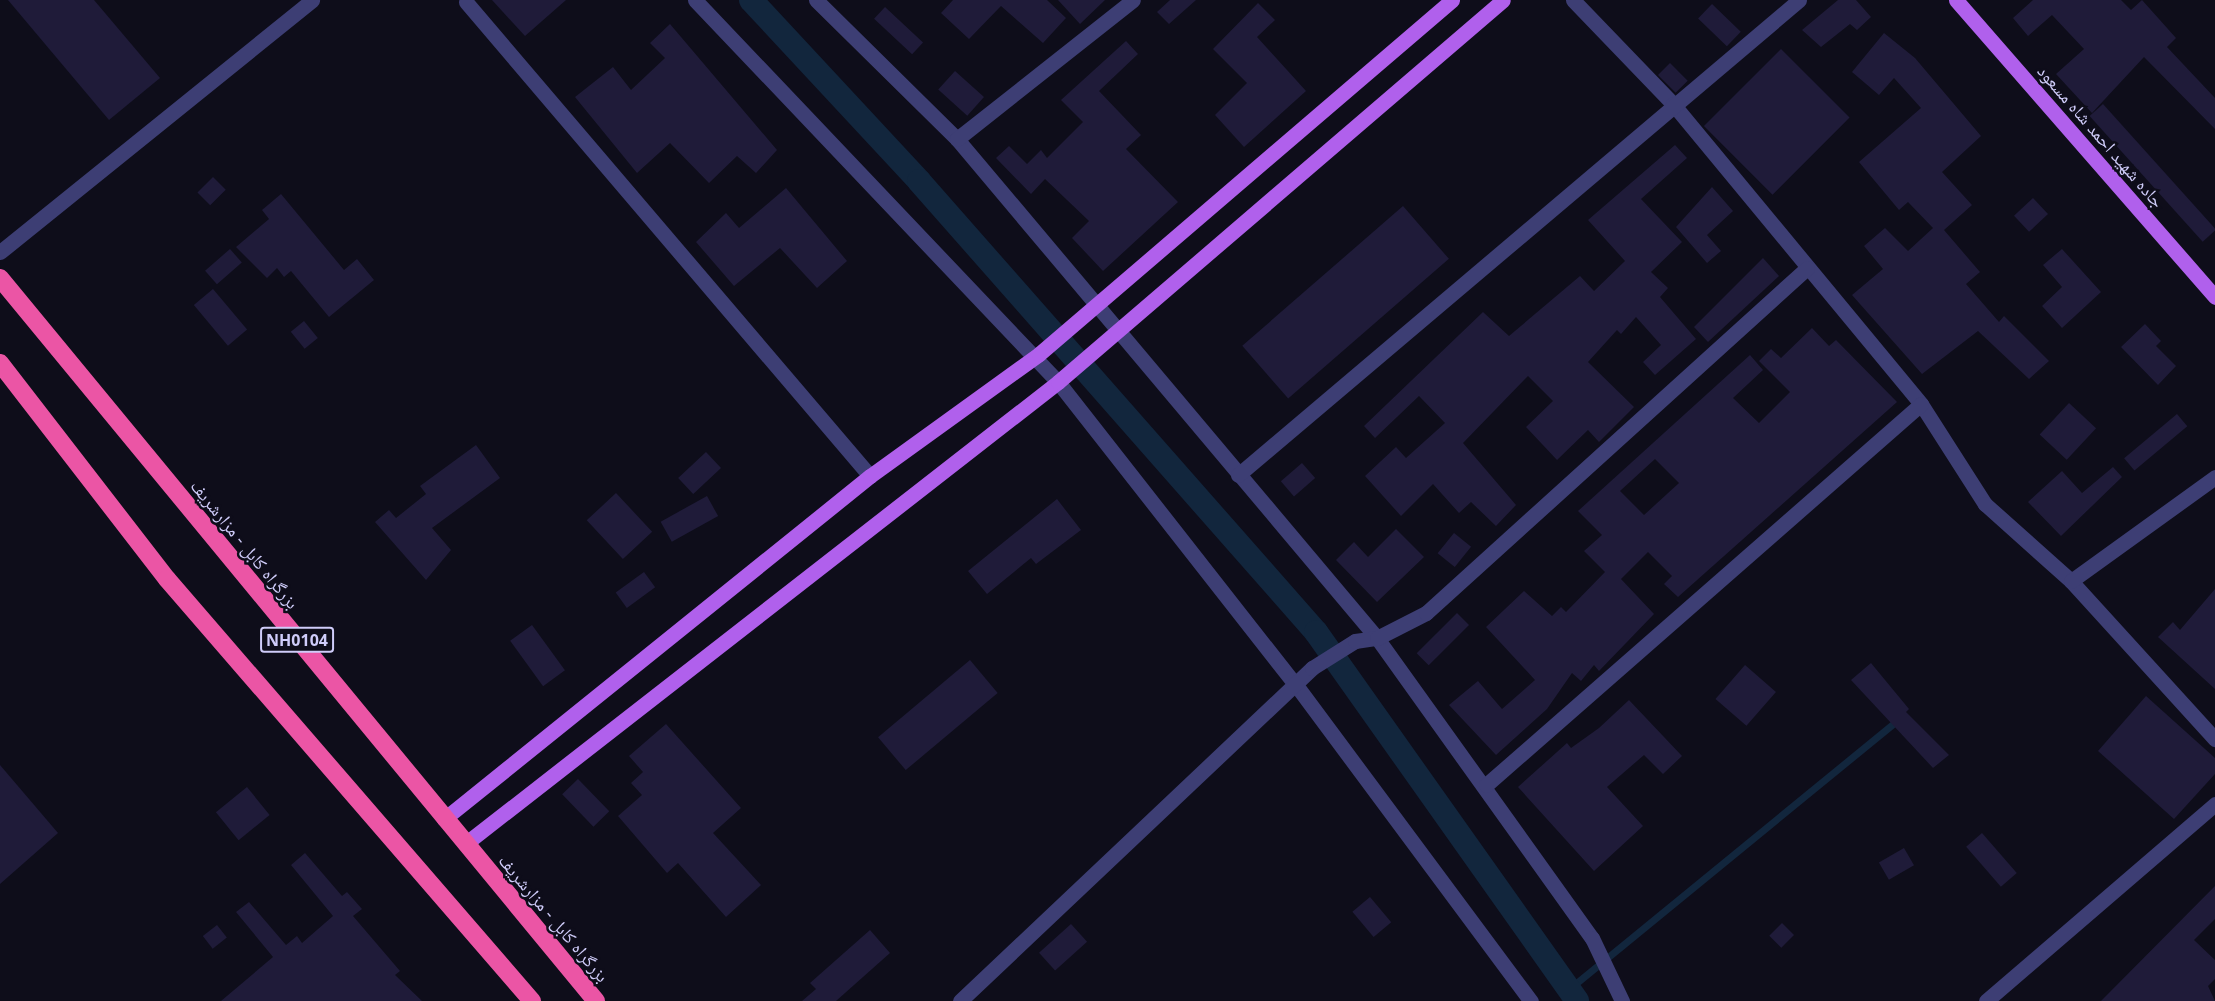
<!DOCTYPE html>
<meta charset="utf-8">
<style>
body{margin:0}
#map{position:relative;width:2215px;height:1001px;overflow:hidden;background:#0e0d1a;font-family:"Open Sans","Noto Naskh Arabic",sans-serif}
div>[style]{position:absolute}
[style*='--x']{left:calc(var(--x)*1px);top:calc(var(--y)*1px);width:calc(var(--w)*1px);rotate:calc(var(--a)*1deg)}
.stream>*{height:7px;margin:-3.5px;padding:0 3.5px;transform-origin:3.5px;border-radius:3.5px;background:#12263d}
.canal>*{height:24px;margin:-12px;padding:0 12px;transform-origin:12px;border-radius:12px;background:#12263d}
.building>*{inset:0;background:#1f1b39;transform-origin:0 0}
.minor>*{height:15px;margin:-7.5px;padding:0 7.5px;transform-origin:7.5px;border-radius:7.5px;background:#3d3e74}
.major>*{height:15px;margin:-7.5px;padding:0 7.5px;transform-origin:7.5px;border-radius:7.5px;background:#b060ec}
.highway>*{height:18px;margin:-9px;padding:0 9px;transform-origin:9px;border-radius:9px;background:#eb55a5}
span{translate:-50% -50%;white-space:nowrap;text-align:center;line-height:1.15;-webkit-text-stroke:5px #0e0d1a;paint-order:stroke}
.shield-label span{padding:2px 4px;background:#0e0d1a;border:2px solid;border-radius:4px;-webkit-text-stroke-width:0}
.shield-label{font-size:16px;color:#cfccf9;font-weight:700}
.street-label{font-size:18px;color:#cfccf9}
</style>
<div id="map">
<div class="stream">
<i style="--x:1569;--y:989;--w:426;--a:-39.3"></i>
</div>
<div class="canal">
<i style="--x:751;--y:0;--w:247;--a:47.1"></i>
<i style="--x:919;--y:181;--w:601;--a:48.64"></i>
<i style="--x:1316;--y:632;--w:452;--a:54.7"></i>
</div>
<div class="building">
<i style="clip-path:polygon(8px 0,94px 0,160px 78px,109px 120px)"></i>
<i style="clip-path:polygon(492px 0,566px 0,525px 36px)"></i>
<i style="clip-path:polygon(953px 0,1047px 0,1066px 18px,1043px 43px,1001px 6px,969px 39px,941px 13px)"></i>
<i style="clip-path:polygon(1058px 0,1105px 0,1080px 24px)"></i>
<i style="clip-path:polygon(1170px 0,1196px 0,1169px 24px,1157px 12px)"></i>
<i style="clip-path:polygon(1838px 0,1856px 0,1871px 17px,1857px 30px,1850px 24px,1821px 47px,1802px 30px)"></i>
<i style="clip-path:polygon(2033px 0,2121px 0,2131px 10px,2142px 0,2176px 38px,2167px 47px,2215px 98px,2215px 129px,2144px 57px,2092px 113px,2056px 74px,2084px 49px,2052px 15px,2028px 36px,2013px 18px)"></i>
<i style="clip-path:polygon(1258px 3px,1275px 20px,1257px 37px,1306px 91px,1244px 147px,1215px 115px,1247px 83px,1213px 49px)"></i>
<i style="left:1712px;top:4px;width:40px;height:20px;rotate:44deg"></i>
<i style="left:885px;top:7px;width:52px;height:16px;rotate:43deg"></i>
<i style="clip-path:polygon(670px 24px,777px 150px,756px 173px,737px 156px,709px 183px,670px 143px,637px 173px,575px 97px,613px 67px,631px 90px,665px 58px,650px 43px)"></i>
<i style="clip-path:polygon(1884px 33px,1915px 58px,1981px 136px,1942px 172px,1972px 205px,1944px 230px,1980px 272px,1966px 284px,1999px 322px,2004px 316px,2049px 361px,2029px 379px,1978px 331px,1922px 374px,1852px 295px,1883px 269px,1864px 246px,1885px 228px,1908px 251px,1933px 228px,1908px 202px,1899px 210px,1859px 162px,1921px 108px,1894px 78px,1879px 95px,1852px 72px)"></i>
<i style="clip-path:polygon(1126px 41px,1138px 54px,1099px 91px,1141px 135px,1126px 149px,1178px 202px,1103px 271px,1072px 238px,1089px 221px,1045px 179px,1031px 194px,996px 158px,1009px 146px,1027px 164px,1041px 150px,1047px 158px,1083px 122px,1061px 100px)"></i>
<i style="left:1781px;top:49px;width:97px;height:109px;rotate:45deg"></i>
<i style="left:1670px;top:63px;width:25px;height:17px;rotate:45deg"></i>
<i style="left:955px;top:71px;width:39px;height:25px;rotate:42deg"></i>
<i style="left:2103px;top:104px;width:169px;height:18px;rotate:48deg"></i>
<i style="clip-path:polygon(1675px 145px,1687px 158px,1641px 199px,1682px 242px,1651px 272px,1668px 288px,1660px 297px,1696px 339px,1655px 375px,1643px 362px,1661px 345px,1636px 317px,1621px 334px,1617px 330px,1588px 362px,1634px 407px,1599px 442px,1588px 430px,1557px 460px,1526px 427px,1553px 401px,1528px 376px,1463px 443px,1516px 505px,1496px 526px,1471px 502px,1459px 513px,1433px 484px,1401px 516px,1365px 476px,1396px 447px,1406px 458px,1445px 423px,1419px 396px,1375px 438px,1364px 426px,1483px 312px,1509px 336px,1580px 276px,1594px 291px,1625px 261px,1588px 220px)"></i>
<i style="left:213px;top:177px;width:18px;height:22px;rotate:45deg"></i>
<i style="clip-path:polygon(1712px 187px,1733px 211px,1707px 235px,1721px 251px,1707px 263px,1676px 227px)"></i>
<i style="clip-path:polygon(786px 188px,847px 261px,817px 288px,780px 248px,734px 286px,696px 242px,726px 213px,739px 228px)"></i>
<i style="clip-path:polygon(281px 194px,344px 270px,357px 259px,374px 280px,329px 317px,291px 271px,284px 277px,277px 268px,267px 278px,236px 247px,269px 219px,262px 210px)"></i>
<i style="left:2033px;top:198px;width:22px;height:26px;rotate:47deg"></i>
<i style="left:1403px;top:206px;width:70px;height:213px;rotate:49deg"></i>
<i style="left:230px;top:249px;width:18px;height:33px;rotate:49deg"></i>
<i style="clip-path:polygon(2062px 249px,2101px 292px,2062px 328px,2042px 306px,2062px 287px,2043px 265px)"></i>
<i style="clip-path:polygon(1763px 258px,1779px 276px,1708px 342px,1694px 327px)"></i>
<i style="left:213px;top:289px;width:53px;height:25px;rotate:50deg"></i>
<i style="left:304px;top:321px;width:22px;height:17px;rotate:51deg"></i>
<i style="clip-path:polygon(2145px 324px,2161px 341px,2156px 346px,2176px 366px,2158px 385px,2121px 347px)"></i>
<i style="clip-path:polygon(evenodd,1812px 328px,1829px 346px,1836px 340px,1897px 402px,1678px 597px,1664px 584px,1672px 576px,1648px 552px,1621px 579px,1654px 614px,1599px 671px,1594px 665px,1581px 681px,1572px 673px,1547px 709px,1496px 755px,1449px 705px,1478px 681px,1502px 709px,1535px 680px,1486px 627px,1524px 591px,1552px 616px,1561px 607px,1566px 612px,1605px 572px,1584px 551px,1602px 535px,1578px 511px,1750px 355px,1763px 370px,1733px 398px,1759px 423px,1790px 392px,1759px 361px,1771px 349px,1781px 358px,1812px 328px,1655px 459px,1679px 483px,1644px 515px,1620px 491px,1655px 459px)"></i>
<i style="left:2069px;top:403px;width:37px;height:43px;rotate:43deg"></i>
<i style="left:2177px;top:414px;width:16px;height:69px;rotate:50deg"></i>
<i style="clip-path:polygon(476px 445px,500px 478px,432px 528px,451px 550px,426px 580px,375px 522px,389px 510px,396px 518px,426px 494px,420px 486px)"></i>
<i style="left:706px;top:452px;width:22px;height:38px;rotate:47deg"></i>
<i style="left:1302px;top:463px;width:20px;height:28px;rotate:49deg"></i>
<i style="clip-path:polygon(2113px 467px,2122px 477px,2061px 536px,2028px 502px,2062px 471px,2082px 493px)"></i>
<i style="left:616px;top:493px;width:53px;height:40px;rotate:47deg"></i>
<i style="left:707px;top:496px;width:23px;height:53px;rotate:61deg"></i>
<i style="clip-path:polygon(1057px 499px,1081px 530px,1036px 564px,1031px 558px,987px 594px,968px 571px)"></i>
<i style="clip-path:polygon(1396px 529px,1424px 557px,1377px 602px,1336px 560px,1354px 542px,1368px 557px)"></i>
<i style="left:1454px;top:533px;width:22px;height:26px;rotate:39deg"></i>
<i style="left:644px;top:572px;width:19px;height:35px;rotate:54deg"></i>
<i style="clip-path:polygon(2215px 589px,2215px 689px,2158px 637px,2173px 622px,2180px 630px)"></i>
<i style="left:1457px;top:613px;width:17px;height:57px;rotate:45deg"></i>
<i style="left:532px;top:625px;width:56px;height:27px;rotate:54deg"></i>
<i style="left:970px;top:660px;width:43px;height:120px;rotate:50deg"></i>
<i style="clip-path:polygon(1871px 663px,1909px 709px,1906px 712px,1949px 755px,1933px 768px,1851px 680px)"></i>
<i style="left:1745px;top:665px;width:41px;height:45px;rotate:41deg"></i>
<i style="clip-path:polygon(2146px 696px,2215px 758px,2215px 774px,2174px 819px,2098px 751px)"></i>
<i style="clip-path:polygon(1629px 700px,1682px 756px,1663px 774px,1644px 755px,1607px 787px,1643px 826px,1594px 871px,1518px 787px,1567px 743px,1571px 748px,1599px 728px)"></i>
<i style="clip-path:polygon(666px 724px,741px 808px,713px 833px,761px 885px,726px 917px,678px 863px,667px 873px,618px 816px,642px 795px,631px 783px,643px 772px,629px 756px)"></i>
<i style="clip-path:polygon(0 765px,58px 833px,0 884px)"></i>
<i style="left:578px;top:779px;width:45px;height:22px;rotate:46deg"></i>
<i style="left:247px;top:787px;width:36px;height:40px;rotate:51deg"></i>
<i style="left:1982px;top:833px;width:53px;height:21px;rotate:49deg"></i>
<i style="left:1904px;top:848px;width:20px;height:29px;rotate:60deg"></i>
<i style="clip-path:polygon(305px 853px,342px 896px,347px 892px,362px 909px,353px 916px,400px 971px,395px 975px,422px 1001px,221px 1001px,273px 957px,236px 912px,249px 902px,286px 945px,297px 936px,302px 943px,333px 916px,291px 865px)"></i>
<i style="clip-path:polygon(2215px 886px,2215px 919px,2194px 940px,2215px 960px,2215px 979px,2208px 986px,2215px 1001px,2101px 1001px)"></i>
<i style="left:1370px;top:897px;width:33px;height:23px;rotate:50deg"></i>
<i style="left:1782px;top:923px;width:17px;height:18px;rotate:45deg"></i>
<i style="left:1071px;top:924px;width:24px;height:43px;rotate:48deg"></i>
<i style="left:217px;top:925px;width:16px;height:18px;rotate:52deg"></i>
<i style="clip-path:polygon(870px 930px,890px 953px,836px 1001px,802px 1001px,816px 989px,810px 983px)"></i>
</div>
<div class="minor">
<i style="--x:695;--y:0;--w:527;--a:46.46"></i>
<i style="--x:1058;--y:382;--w:385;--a:51.9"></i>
<i style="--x:1296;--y:685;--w:394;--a:53.4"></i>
<i style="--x:816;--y:0;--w:198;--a:44.6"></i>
<i style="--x:957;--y:139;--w:652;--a:49.91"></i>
<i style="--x:1377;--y:638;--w:369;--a:54.4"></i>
<i style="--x:1592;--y:938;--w:70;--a:64.5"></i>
<i style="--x:1573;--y:0;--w:144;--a:46.1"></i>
<i style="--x:1673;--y:104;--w:389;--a:50.4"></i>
<i style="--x:1921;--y:404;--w:119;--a:57.4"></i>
<i style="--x:1985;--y:504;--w:115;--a:41.8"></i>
<i style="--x:2071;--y:581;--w:214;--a:47.7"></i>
<i style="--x:466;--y:2;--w:623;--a:49.56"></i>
<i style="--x:957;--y:139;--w:224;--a:-38.3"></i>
<i style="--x:0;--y:252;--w:401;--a:-38.9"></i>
<i style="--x:1238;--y:475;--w:735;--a:-40.25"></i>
<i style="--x:2071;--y:581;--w:178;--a:-35.8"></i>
<i style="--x:1486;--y:785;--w:578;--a:-41.21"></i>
<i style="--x:960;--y:1001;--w:485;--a:-43.4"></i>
<i style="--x:1312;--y:668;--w:51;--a:-32.1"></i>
<i style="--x:1355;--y:641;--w:22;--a:-8"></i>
<i style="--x:1377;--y:638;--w:55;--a:-27"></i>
<i style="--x:1426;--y:613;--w:514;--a:-42.16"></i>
<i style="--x:1986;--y:1001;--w:302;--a:-40.7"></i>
</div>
<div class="major">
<i style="--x:1956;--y:0;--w:394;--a:48.9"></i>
<i style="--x:444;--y:819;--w:547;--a:-38.84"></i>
<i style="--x:870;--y:476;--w:208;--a:-35.8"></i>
<i style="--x:1039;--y:354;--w:544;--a:-40.6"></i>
<i style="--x:465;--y:844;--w:752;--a:-37.92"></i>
<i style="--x:1058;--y:382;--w:586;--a:-40.64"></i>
</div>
<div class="highway">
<i style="--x:0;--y:278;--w:937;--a:50.5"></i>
<i style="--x:0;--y:363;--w:273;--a:52.3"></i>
<i style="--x:167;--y:579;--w:558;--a:49.14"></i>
</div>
<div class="shield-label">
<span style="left:297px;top:640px">NH0104</span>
</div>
<div class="street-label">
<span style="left:2101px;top:136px;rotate:49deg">جاده شهيد احمد شاه مسعود</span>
<span style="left:245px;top:544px;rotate:51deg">بزرگراه کابل - مزارشریف</span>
<span style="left:554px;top:918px;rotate:50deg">بزرگراه کابل - مزارشریف</span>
</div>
</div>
